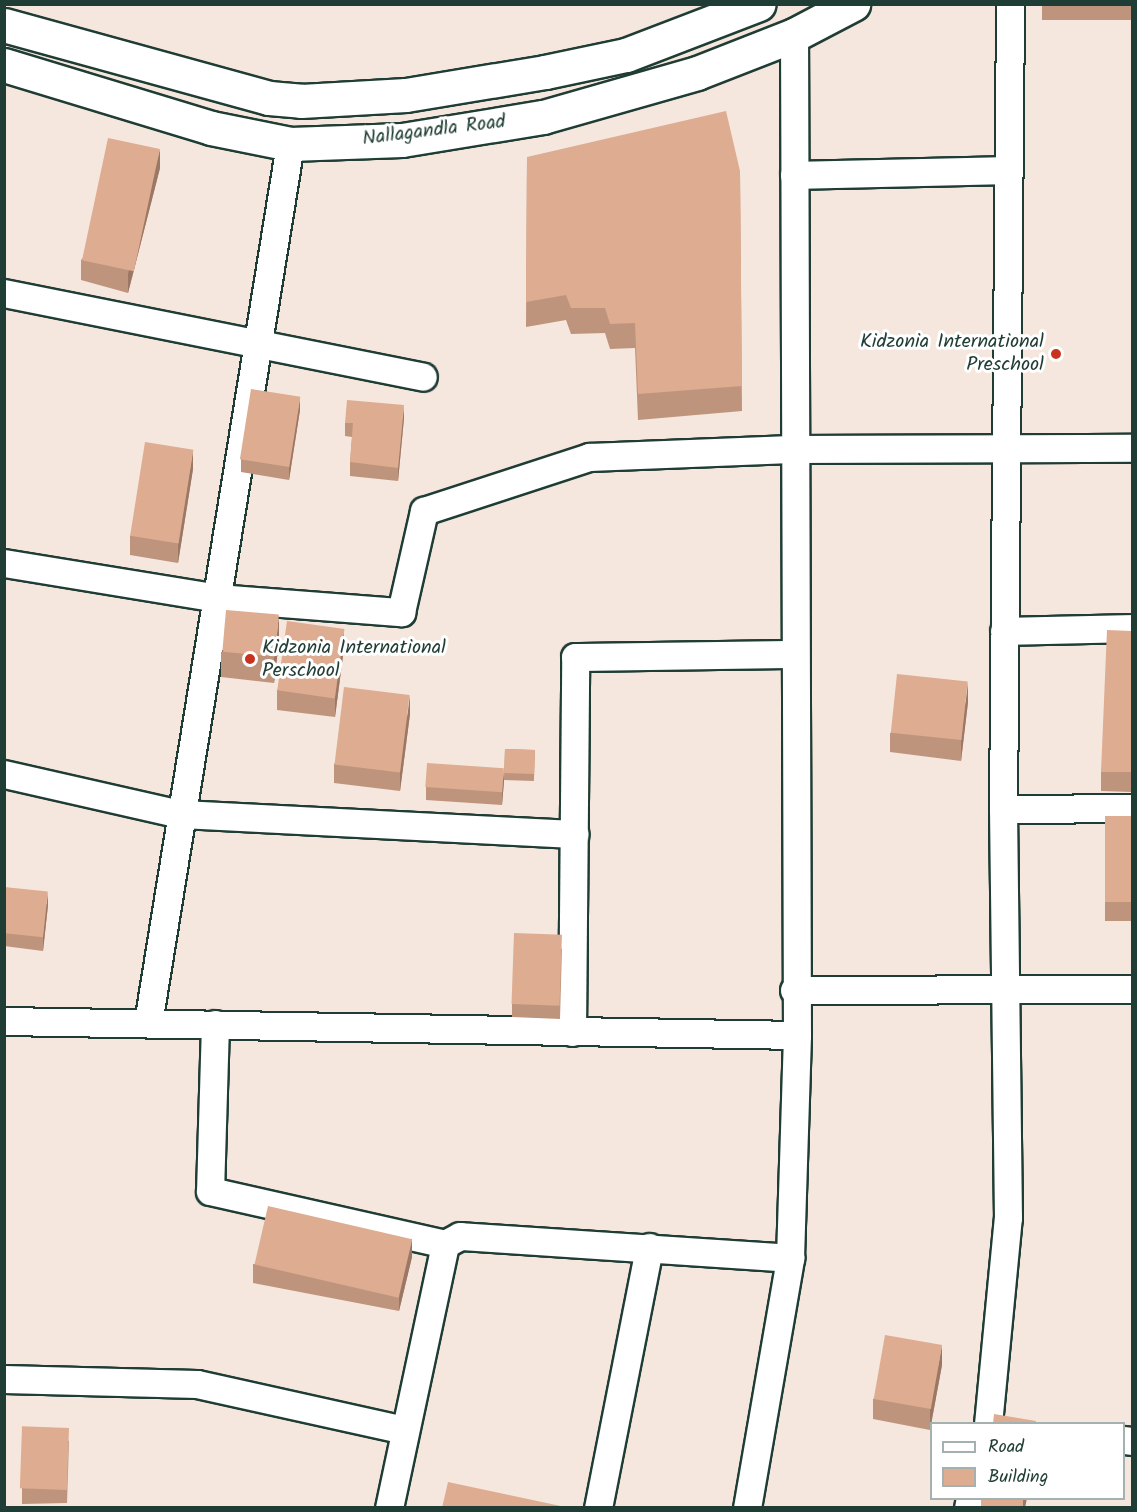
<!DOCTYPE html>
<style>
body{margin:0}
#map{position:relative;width:1137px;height:1512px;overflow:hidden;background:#f5e6de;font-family:Kalam,sans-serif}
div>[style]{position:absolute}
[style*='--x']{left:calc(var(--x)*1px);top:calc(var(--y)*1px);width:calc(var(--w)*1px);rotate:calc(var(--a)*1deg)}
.roads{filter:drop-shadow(2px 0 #1f3d34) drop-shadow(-2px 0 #1f3d34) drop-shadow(0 2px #1f3d34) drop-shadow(0 -2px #1f3d34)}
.street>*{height:27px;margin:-13.5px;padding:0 13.5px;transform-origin:13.5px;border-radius:13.5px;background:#fff}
.secondary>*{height:33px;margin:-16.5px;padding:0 16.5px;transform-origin:16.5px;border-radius:16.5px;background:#fff}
.wall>*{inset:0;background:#bf947c;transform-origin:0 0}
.shaded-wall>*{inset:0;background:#9b7865}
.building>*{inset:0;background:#deac90;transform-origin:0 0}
.dots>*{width:16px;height:16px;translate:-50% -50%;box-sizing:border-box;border:3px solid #fff;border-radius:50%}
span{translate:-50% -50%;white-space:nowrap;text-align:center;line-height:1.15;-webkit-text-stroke:6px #fff;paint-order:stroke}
.street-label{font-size:20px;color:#1f3d34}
.poi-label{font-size:20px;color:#1f3d34}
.right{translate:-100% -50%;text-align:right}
.left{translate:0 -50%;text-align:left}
.frame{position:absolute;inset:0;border:6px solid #1f3d34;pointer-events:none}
.legend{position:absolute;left:930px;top:1422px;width:195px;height:78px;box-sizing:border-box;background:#fff;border:2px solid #a5b1ae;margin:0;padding:8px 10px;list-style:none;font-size:18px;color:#1f3d34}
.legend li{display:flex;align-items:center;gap:12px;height:30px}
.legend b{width:30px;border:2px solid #a5b1ae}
</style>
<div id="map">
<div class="roads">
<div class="street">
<i style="--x:794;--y:175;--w:214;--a:-1.3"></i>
<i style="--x:4;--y:293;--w:427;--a:11.3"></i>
<i style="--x:4;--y:563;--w:216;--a:9.3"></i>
<i style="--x:217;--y:598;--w:185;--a:4.4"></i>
<i style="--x:401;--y:612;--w:104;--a:-77.2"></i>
<i style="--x:424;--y:511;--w:174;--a:-18.1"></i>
<i style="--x:589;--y:457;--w:202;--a:-2.3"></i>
<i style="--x:791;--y:449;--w:341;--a:-0.2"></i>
<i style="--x:1004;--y:631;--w:128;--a:-1.3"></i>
<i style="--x:4;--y:774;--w:180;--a:12.8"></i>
<i style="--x:180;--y:814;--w:395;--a:2.9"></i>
<i style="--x:1003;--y:809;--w:129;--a:-0.4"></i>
<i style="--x:794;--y:990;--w:338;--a:-0.2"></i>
<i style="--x:4;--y:1021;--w:793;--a:1.01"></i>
<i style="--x:148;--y:1023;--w:890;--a:-80.82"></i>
<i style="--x:215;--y:1024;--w:167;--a:91.7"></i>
<i style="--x:210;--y:1191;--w:241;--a:12.7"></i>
<i style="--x:572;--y:1032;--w:375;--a:-89.5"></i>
<i style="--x:575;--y:657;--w:217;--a:-0.8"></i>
<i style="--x:4;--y:1379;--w:193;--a:1.5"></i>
<i style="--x:197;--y:1384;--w:213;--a:12.5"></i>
<i style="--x:988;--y:1424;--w:207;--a:-84.5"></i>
<i style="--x:1008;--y:1218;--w:409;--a:-90.7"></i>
<i style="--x:1003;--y:809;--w:805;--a:-89.5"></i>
<i style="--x:1124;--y:1440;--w:8;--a:7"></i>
<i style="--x:389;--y:1508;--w:270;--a:-78"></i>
<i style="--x:445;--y:1244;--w:17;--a:-28"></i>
<i style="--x:460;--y:1236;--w:331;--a:3.8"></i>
<i style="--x:598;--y:1508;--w:266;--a:-78.9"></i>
<i style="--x:747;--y:1508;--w:254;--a:-80.2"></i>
<i style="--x:790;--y:1258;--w:223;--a:-88.2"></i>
<i style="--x:797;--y:1035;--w:1000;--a:-90.17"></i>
<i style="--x:968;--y:1508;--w:10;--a:-79"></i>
</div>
<div class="secondary">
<i style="--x:4;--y:25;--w:275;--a:15.4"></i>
<i style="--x:269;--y:98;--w:32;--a:5"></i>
<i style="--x:301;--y:101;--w:105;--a:-3.3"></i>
<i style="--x:406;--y:95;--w:141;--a:-9.4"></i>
<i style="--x:545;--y:72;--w:83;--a:-11.9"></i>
<i style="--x:626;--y:55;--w:142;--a:-21"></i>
<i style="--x:4;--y:65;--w:216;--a:16.9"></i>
<i style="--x:211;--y:128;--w:81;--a:11.4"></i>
<i style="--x:290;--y:144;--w:112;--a:-2"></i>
<i style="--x:402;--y:140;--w:143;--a:-9.3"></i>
<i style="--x:543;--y:117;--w:160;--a:-15.9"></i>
<i style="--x:697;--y:73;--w:104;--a:-21.4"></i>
<i style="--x:794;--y:35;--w:67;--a:-27.7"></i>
</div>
</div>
<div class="wall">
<i style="clip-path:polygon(404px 4px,430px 4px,430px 6px)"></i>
<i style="left:1042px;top:4px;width:90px;height:16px"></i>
<i style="clip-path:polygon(527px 157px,740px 171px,742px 411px,638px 420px,635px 348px,610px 349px,605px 333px,571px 334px,566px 320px,526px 327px)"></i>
<i style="clip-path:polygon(160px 168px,128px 293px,81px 280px,81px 260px)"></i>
<i style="clip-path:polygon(300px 410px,289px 480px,241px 472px,241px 459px)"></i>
<i style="clip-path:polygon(404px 418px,398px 481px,350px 476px,350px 462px,352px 437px,345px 436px,345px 423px)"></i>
<i style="clip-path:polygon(193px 469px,178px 563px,130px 555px,130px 536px)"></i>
<i style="clip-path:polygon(1132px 631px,1132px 792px,1101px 791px,1101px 772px)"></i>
<i style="clip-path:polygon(279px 641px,274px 683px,221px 677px,221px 652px)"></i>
<i style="clip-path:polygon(344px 648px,335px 717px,277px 710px,277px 690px)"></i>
<i style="clip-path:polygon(968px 702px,961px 761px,890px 752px,890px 733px)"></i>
<i style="clip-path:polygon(410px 714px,400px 791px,334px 783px,334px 764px)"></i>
<i style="left:505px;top:749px;width:30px;height:31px;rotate:2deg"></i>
<i style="clip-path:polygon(504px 781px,502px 805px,426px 800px,426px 787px)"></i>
<i style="left:1105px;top:816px;width:27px;height:105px"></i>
<i style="clip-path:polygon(4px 887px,48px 905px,43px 951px,4px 946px)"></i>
<i style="clip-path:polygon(562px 948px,560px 1019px,512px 1017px,512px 1004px)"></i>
<i style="clip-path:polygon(412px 1257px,399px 1311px,253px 1283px,253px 1264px)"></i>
<i style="clip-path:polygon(942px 1365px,930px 1430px,873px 1419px,873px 1399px)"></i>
<i style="clip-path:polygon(22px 1430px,69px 1441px,67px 1503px,22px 1504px)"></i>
</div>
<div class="shaded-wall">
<i style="clip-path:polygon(160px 149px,160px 168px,128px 293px,128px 274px)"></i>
<i style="clip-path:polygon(300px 397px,300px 410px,289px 480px,289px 466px)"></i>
<i style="clip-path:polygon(404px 405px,404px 418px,398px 481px,398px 468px)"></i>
<i style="clip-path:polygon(193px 450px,193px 469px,178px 563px,178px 544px)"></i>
<i style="clip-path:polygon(279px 615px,279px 641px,274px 683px,274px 658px)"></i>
<i style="clip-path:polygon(344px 629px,344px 648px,335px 717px,335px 698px)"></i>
<i style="clip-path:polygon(968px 682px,968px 702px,961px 761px,961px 741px)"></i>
<i style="clip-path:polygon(410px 695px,410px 714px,400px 791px,400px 772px)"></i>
<i style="clip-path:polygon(504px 768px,504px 781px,502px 805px,502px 792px)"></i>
<i style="clip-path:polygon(48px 892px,48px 905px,43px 951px,43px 937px)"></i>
<i style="clip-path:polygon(412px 1238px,412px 1257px,399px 1311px,399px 1292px)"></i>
<i style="clip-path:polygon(942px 1345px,942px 1365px,930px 1430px,930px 1410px)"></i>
<i style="clip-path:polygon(1023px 1498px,1027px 1498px,1025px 1508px,1022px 1508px)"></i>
</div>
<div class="building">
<i style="clip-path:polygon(726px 111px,740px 171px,742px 386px,638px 394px,635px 323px,610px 324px,605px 308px,571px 308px,566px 295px,526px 302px,527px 157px)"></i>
<i style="left:108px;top:138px;width:53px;height:125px;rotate:12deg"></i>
<i style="left:251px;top:389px;width:50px;height:71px;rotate:9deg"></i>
<i style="clip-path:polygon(347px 400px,404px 405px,398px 468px,350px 462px,353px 423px,345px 423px)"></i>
<i style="left:145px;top:442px;width:49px;height:95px;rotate:9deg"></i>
<i style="left:226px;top:610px;width:53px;height:42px;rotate:5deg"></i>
<i style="left:287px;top:621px;width:58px;height:70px;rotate:8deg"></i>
<i style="clip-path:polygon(1107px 630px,1132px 631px,1132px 772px,1101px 772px)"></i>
<i style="left:897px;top:674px;width:71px;height:59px;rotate:6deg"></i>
<i style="left:344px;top:687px;width:66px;height:78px;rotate:7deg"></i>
<i style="left:505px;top:749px;width:30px;height:24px;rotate:2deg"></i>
<i style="left:427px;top:763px;width:77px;height:24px;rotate:4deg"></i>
<i style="left:1105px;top:816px;width:27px;height:86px"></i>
<i style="left:4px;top:887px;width:44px;height:46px;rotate:6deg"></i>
<i style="left:514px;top:933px;width:48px;height:71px;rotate:2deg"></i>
<i style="left:268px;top:1206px;width:148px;height:60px;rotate:13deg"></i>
<i style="left:885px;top:1335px;width:58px;height:65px;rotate:10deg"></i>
<i style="clip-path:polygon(994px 1414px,1036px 1421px,1036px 1424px,993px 1424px)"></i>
<i style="left:69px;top:1428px;width:62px;height:47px;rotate:92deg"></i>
<i style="clip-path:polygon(448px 1482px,570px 1508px,442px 1508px)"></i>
<i style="left:981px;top:1498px;width:42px;height:10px"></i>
</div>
<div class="dots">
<i style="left:1056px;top:354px;background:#c8321e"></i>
<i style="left:250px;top:659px;background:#c8321e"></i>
</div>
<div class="street-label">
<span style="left:434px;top:131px;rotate:-7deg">Nallagandla Road</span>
</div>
<div class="poi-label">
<span class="right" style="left:1044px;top:354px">Kidzonia International<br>Preschool</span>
<span class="left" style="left:262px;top:660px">Kidzonia International<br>Perschool</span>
</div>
<div class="frame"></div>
<ul class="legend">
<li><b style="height:8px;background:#fff"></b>Road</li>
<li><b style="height:16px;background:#deac90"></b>Building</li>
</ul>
</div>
